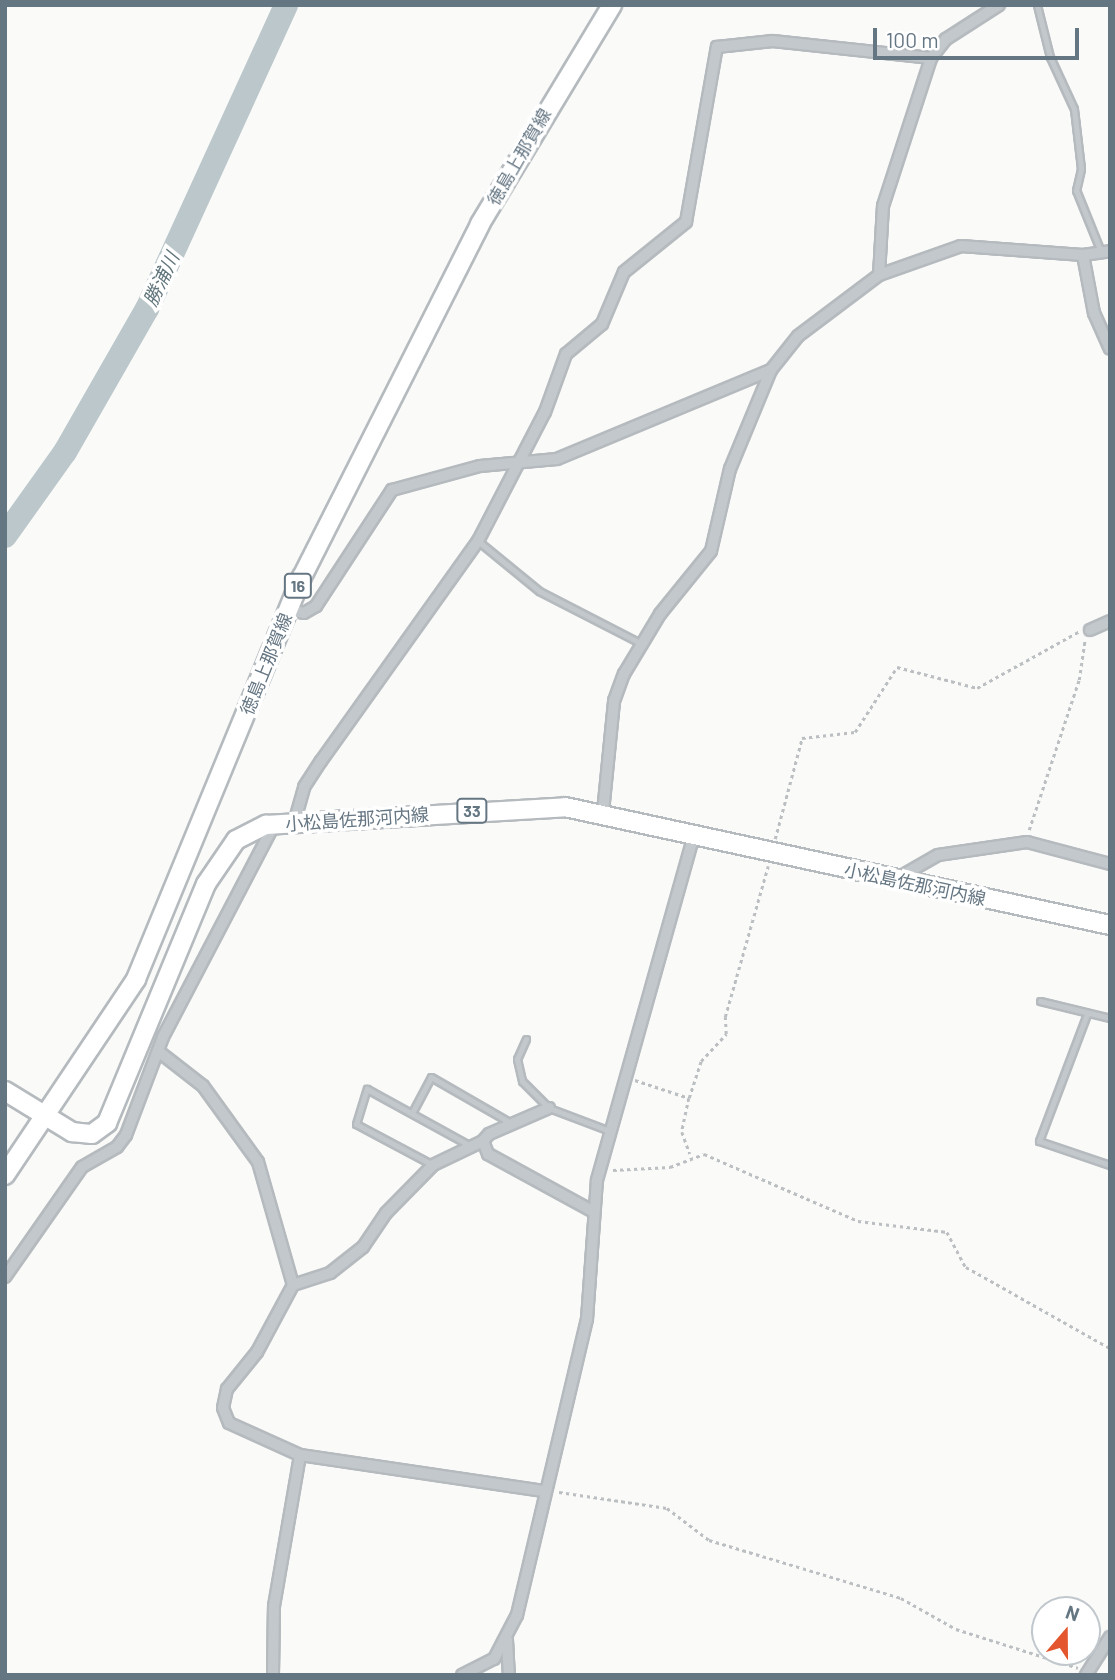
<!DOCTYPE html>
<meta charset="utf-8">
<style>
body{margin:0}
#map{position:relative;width:1115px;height:1680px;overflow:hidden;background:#fafaf8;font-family:Barlow,"Noto Sans JP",sans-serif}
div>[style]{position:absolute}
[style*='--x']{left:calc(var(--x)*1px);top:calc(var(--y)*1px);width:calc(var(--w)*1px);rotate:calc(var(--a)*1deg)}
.river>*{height:24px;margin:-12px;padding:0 12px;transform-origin:12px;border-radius:12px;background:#bbc7cb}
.path>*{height:2.5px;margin-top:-1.25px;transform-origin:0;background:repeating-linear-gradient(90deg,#bbbfc2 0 3.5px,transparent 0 7px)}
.roads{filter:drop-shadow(2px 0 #b5babe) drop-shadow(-2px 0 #b5babe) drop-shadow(0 2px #b5babe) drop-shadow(0 -2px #b5babe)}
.lane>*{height:5px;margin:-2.5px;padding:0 2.5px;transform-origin:2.5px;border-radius:2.5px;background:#c3c8cc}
.street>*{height:10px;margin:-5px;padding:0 5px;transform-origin:5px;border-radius:5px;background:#c3c8cc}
.primary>*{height:18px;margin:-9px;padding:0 9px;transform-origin:9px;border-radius:9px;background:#fff}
span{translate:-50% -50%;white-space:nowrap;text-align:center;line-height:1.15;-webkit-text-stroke:7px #fff;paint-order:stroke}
.shield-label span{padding:2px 5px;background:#fff;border:2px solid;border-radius:5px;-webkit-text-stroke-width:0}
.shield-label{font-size:16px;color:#657683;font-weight:700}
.street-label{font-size:18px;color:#657683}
.water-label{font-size:19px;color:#60757c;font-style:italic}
.frame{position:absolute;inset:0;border:7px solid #657683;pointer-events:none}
.north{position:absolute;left:1031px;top:1596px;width:70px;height:70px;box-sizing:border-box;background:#fff;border:2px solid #c1c8cd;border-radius:50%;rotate:20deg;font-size:19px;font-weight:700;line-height:28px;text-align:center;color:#657683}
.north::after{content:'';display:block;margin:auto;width:24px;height:32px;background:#e4572e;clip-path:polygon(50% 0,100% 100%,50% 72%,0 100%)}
.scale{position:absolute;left:873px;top:28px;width:206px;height:32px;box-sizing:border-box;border:4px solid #657683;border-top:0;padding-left:9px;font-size:21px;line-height:24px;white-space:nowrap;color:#657683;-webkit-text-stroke:5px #fff;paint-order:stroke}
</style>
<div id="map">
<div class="river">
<i style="--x:5;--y:536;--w:103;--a:-54.5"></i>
<i style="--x:65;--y:452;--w:165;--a:-60.2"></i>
<i style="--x:147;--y:309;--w:334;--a:-65.4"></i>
</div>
<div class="path">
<i style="--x:1029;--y:830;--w:158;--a:-71.6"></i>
<i style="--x:1079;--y:680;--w:41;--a:-81.7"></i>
<i style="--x:775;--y:839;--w:105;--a:-75"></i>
<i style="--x:802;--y:738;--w:53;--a:-6.5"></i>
<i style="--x:855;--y:732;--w:77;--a:-57.1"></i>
<i style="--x:897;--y:667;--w:83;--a:14.7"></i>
<i style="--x:977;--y:688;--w:118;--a:-29"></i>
<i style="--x:635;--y:1080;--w:57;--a:18.4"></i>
<i style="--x:689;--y:1098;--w:35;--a:102"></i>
<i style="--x:682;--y:1132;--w:23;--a:70"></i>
<i style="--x:689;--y:1098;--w:39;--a:-72"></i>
<i style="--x:701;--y:1061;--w:37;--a:-47"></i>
<i style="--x:726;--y:1034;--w:17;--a:-93"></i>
<i style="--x:725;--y:1017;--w:157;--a:-74.1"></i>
<i style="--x:613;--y:1170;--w:57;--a:-3"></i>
<i style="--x:670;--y:1167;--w:36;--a:-21"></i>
<i style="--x:704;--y:1154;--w:168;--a:23.5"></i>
<i style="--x:858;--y:1221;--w:90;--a:7"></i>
<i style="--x:947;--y:1232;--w:40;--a:62"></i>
<i style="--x:966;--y:1267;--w:165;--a:29.4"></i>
<i style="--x:559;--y:1492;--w:109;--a:8.4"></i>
<i style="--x:667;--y:1508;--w:53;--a:37.3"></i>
<i style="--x:709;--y:1540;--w:201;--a:16.8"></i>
<i style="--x:901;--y:1598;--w:63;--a:29.4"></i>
<i style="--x:956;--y:1629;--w:128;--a:17.7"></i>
</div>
<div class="roads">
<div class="lane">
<i style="--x:1037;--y:5;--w:54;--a:76"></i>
<i style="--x:1050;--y:57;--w:57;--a:65.2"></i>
<i style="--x:1074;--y:109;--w:60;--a:83.3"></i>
<i style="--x:1081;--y:169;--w:22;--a:103"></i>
<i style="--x:1076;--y:190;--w:67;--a:68"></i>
<i style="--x:478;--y:541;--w:79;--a:39.3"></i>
<i style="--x:539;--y:591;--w:114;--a:27.2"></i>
<i style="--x:1040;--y:1001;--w:72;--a:13.7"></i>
<i style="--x:1087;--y:1014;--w:136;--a:110.7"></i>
<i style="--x:1039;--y:1141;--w:75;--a:18.7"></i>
<i style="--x:526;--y:1039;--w:22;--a:114"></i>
<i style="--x:517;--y:1059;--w:23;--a:77"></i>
<i style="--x:522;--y:1081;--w:38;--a:45"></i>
<i style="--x:549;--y:1108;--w:65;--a:20.7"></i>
<i style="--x:413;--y:1111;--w:38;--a:-62"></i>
<i style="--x:431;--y:1077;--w:92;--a:29.9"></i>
<i style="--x:433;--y:1165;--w:87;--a:-152"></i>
<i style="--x:356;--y:1124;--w:37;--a:-73"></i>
<i style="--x:367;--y:1089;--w:116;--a:28.8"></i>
</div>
<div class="street">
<i style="--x:1083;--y:255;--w:59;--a:79.3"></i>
<i style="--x:1094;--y:313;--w:39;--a:66"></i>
<i style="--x:879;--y:275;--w:69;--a:-86.7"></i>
<i style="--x:883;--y:206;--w:156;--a:-72"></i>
<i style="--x:931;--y:58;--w:24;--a:-52"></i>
<i style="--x:946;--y:39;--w:63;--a:-32.7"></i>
<i style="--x:289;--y:610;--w:15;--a:11"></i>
<i style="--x:304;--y:613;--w:14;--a:-30"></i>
<i style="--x:316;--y:606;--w:139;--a:-56.8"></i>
<i style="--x:392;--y:490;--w:91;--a:-15.3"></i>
<i style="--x:480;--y:466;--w:77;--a:-5.2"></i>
<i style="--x:557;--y:459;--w:232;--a:-22.6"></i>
<i style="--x:1090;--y:630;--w:22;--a:-24"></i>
<i style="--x:603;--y:812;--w:112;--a:-84.3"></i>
<i style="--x:614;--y:701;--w:29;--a:-70"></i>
<i style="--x:624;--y:674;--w:70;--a:-59"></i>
<i style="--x:660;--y:614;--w:81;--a:-51"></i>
<i style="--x:711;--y:551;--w:84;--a:-77"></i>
<i style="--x:730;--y:469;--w:107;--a:-67.5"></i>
<i style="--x:771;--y:370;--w:43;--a:-51.5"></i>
<i style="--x:798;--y:336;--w:101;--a:-37"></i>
<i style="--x:879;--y:275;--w:87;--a:-19.5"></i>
<i style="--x:961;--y:246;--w:122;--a:4.2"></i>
<i style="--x:1083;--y:255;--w:27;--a:-8"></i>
<i style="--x:294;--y:823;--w:37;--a:-74"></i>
<i style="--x:304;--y:787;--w:31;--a:-57"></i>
<i style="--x:321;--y:761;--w:270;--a:-54.5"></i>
<i style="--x:478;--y:541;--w:145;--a:-62.6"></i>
<i style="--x:545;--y:412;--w:62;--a:-70.1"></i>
<i style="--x:566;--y:354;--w:47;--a:-39.8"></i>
<i style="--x:602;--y:324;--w:56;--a:-67.1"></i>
<i style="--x:624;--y:272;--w:80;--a:-38.9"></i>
<i style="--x:686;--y:222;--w:178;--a:-80"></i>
<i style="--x:717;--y:47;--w:56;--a:-6.1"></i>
<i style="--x:773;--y:41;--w:159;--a:6.1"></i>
<i style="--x:896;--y:879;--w:48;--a:-29.7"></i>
<i style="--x:938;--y:855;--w:90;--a:-8.3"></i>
<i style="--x:1027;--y:842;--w:86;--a:14.8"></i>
<i style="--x:158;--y:1051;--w:57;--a:37.9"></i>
<i style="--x:203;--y:1086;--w:94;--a:54.1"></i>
<i style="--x:258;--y:1162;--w:128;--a:74.1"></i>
<i style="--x:293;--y:1285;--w:76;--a:118.2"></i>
<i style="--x:257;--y:1352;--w:48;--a:129"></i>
<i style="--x:227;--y:1389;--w:19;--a:102"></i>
<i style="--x:223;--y:1408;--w:16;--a:68"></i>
<i style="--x:229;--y:1423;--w:78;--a:24.3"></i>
<i style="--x:300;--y:1455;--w:248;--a:8.4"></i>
<i style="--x:549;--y:1108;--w:65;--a:156.6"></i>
<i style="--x:489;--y:1134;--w:9;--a:131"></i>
<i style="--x:483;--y:1141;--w:14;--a:69"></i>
<i style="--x:488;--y:1154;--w:119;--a:28.7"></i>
<i style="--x:5;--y:1277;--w:134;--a:-55"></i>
<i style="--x:82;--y:1167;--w:40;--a:-29.7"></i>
<i style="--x:117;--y:1147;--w:15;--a:-53"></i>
<i style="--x:126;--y:1135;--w:105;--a:-69.3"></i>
<i style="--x:163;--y:1037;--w:239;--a:-62.4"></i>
<i style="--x:293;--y:1285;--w:39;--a:-18"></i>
<i style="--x:330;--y:1273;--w:42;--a:-38.2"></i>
<i style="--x:363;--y:1247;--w:41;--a:-55.9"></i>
<i style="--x:386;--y:1213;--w:67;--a:-45.6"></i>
<i style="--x:433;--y:1165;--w:55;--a:-25.6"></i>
<i style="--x:507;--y:1640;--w:35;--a:87"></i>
<i style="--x:273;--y:1675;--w:69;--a:-89.2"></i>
<i style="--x:274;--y:1606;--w:153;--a:-80.2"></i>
<i style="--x:462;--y:1675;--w:36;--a:-27"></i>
<i style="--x:494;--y:1659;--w:50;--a:-62.4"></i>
<i style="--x:517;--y:1615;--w:304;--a:-76.7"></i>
<i style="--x:587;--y:1319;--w:139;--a:-85.9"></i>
<i style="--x:597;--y:1180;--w:359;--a:-74.3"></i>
<i style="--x:1086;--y:1675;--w:45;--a:-57.7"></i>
</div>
<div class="primary">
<i style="--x:5;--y:1091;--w:79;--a:31.5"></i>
<i style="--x:72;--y:1132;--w:20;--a:6"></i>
<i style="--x:92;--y:1134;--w:19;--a:-36"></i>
<i style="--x:107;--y:1123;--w:259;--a:-67.5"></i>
<i style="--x:206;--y:884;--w:53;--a:-55.7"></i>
<i style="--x:236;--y:840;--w:34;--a:-27"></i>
<i style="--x:266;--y:825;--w:300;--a:-3.4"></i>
<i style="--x:565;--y:807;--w:558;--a:12.22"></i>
<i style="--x:5;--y:1175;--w:236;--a:-56.2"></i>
<i style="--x:136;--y:979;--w:435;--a:-67.6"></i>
<i style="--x:302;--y:577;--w:395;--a:-63.2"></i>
<i style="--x:480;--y:224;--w:256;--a:-58.9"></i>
</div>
</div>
<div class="shield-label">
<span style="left:298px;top:586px">16</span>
<span style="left:472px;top:811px">33</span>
</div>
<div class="street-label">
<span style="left:519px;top:157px;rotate:-60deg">徳島上那賀線</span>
<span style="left:266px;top:664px;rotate:-68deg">徳島上那賀線</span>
<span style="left:357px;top:819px;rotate:-4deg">小松島佐那河内線</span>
<span style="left:915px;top:884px;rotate:12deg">小松島佐那河内線</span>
</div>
<div class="water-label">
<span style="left:161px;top:279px;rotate:-65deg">勝浦川</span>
</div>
<div class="frame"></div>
<div class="north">N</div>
<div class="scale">100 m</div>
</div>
